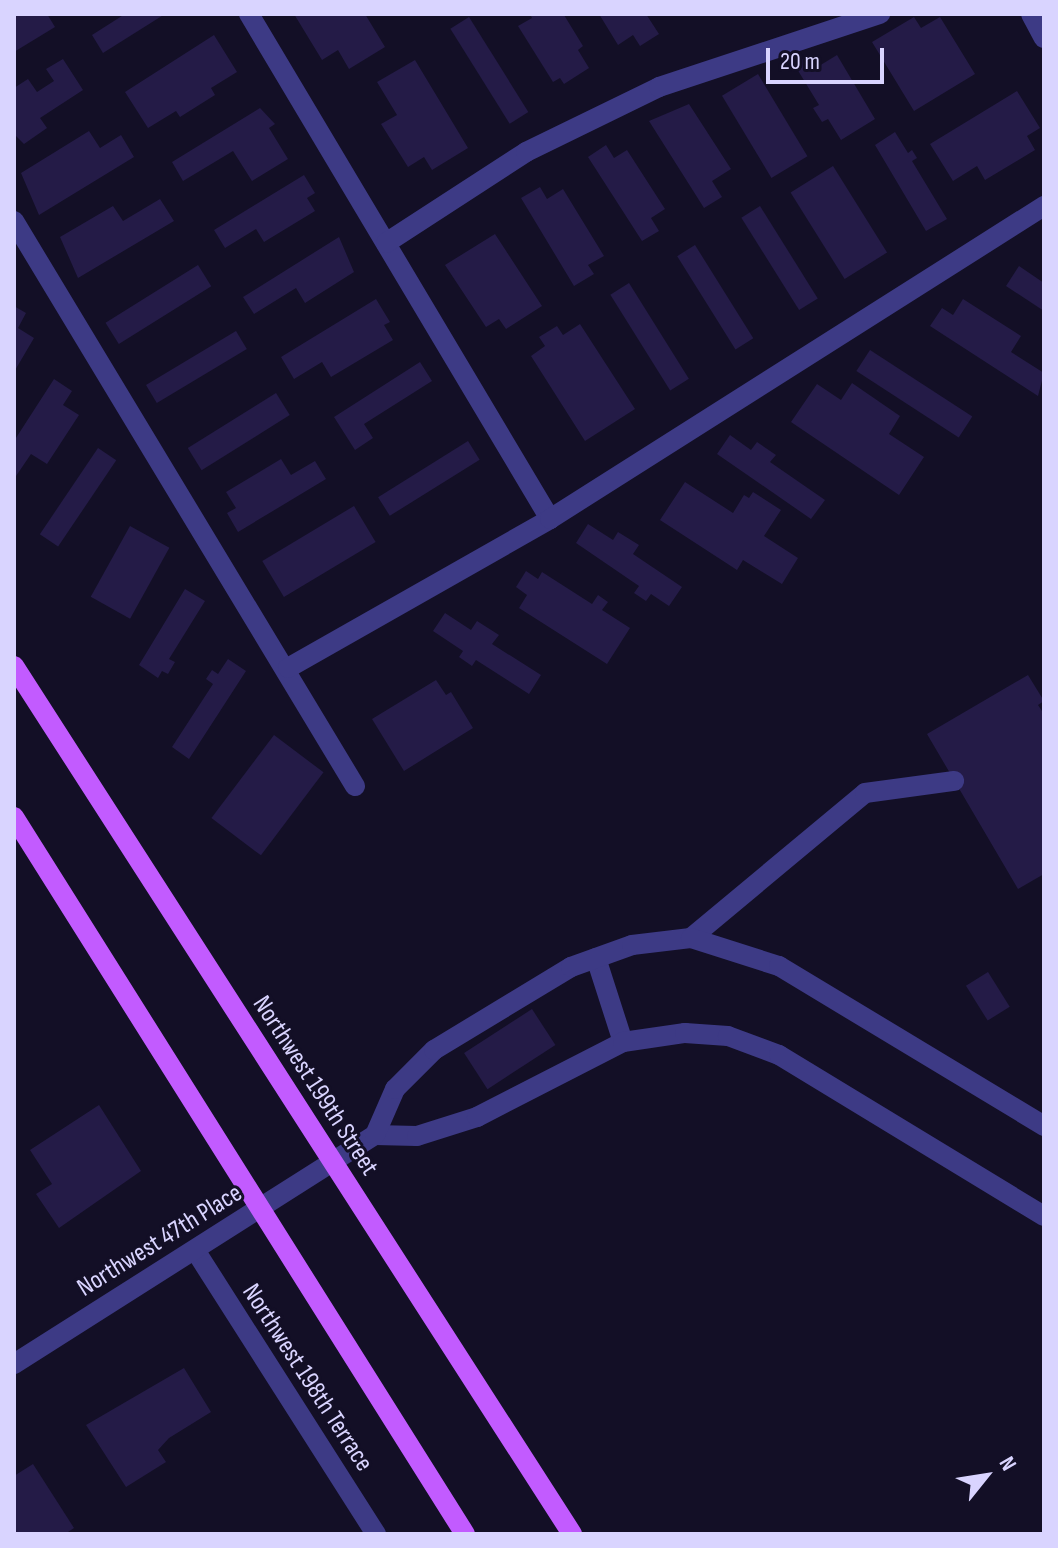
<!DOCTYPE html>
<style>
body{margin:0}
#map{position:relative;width:1058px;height:1548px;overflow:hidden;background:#130f26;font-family:"Sofia Sans Condensed",sans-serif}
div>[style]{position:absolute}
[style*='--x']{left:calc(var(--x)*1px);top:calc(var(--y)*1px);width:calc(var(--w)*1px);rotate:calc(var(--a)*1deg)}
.building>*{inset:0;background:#241b47;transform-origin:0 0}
.lane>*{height:20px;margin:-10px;padding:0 10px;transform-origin:10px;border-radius:10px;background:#3d3a85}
.street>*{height:20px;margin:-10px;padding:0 10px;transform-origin:10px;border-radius:10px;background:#3d3a85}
.primary>*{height:20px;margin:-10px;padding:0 10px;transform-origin:10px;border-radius:10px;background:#c25bff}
span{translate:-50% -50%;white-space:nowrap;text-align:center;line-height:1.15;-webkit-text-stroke:6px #130f26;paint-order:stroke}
.street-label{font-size:26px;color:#d9d4ff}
.frame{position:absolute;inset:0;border:16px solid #d9d4ff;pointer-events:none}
.north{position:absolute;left:946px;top:1436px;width:80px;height:80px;-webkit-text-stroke:6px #130f26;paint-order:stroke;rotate:60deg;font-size:22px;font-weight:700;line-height:32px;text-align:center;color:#d9d4ff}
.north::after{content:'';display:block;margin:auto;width:28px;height:36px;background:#d9d4ff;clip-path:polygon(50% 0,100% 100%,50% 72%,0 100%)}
.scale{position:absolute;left:766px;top:48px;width:118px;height:36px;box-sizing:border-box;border:4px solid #d9d4ff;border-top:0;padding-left:10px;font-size:24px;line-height:28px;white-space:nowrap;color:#d9d4ff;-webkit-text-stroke:6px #130f26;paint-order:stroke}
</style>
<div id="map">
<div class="building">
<i style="clip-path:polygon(14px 14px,47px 14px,55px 27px,14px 52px)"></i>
<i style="clip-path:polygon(125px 14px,165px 14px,103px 53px,92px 35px)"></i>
<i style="clip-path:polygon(294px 14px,365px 14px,385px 47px,349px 69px,338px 50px,322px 60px)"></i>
<i style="clip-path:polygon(530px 14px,564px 15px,583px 46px,578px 50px,589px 68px,564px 84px,560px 78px,553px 82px,518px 26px,532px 18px)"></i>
<i style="clip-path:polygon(599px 14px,646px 14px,659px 34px,640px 46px,633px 35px,618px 45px)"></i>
<i style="left:469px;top:17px;width:112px;height:22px;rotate:58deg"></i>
<i style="clip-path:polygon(914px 17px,921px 28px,940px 17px,975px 74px,914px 111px,872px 42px)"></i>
<i style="clip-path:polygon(214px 35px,237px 72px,211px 88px,215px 95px,180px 117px,176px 111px,148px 128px,125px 92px)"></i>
<i style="clip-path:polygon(811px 54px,819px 66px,837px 55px,875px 119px,841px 140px,828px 119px,822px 122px,813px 108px,819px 105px,794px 64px)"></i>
<i style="clip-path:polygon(63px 59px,83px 90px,40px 118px,47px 128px,24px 144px,14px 134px,14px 88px,28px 79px,37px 92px,54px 81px,46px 69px)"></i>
<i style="clip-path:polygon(415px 60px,468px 148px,432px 170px,424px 157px,408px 167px,381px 124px,397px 115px,377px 82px)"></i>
<i style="left:758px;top:74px;width:96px;height:42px;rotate:59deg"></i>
<i style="clip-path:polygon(1017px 91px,1040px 128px,1027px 136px,1035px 150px,985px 180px,977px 166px,953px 181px,930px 144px)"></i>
<i style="clip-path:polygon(689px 104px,731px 169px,712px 181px,722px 197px,704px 208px,649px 121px)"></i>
<i style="clip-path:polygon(260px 108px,275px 124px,269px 128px,288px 159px,252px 181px,233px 151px,183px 181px,172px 162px)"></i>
<i style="clip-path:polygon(89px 131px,100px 148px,121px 135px,134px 157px,39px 215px,21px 173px)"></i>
<i style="clip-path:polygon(895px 132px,908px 153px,912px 150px,917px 158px,912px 161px,947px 219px,926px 231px,875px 145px)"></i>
<i style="clip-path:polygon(606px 145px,614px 158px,627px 150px,665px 209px,651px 218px,659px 231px,642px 241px,588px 157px)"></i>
<i style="left:833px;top:166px;width:102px;height:50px;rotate:58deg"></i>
<i style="clip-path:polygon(304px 175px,315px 193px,307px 198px,315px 211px,264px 242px,256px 229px,225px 248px,214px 230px)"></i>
<i style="clip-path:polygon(540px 187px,547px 199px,563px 189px,604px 256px,588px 265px,594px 274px,574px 286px,521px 198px)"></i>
<i style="clip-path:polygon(160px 199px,174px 221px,78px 278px,60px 237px,113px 206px,123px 221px)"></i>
<i style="left:760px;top:206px;width:109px;height:22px;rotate:58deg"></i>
<i style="clip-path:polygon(495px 234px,542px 306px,506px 329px,499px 319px,486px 327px,445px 265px)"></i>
<i style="clip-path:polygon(339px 237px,354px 272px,305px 303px,296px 288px,254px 314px,243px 297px)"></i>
<i style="left:695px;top:245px;width:110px;height:21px;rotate:58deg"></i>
<i style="left:198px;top:265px;width:25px;height:109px;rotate:58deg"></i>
<i style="clip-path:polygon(1019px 266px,1044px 283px,1044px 311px,1006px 286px)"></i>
<i style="left:629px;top:283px;width:113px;height:22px;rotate:58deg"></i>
<i style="clip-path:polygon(376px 299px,390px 322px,384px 325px,393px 340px,331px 377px,322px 362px,294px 379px,281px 357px)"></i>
<i style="clip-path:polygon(963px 299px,1021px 336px,1011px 352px,1044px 373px,1038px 396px,930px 326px,942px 308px,953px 315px)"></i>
<i style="clip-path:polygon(14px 306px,26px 313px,18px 328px,34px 338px,14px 372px)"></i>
<i style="clip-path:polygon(580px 324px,635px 409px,585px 441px,531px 356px,545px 346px,539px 337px,557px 326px,563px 335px)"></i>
<i style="left:236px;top:331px;width:21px;height:105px;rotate:59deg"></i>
<i style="left:870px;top:350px;width:122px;height:25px;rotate:33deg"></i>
<i style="clip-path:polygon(420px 362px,432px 381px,364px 424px,373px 438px,355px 450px,334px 417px)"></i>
<i style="clip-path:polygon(54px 379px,72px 391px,63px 405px,79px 415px,47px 464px,31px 454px,14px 479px,14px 441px)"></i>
<i style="clip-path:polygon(852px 383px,900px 416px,889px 434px,924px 457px,899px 495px,791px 422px,817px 384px,841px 400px)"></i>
<i style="left:276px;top:393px;width:26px;height:104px;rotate:58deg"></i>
<i style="clip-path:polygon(730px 435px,751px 450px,757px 442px,776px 455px,770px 462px,825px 500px,811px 519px,717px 454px)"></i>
<i style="left:468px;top:441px;width:22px;height:106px;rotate:58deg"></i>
<i style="left:98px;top:448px;width:22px;height:104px;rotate:34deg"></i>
<i style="clip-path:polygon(281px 459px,291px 475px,315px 461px,326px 479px,238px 532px,227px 513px,236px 508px,226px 492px)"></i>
<i style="clip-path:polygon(685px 482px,733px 513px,744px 495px,749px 498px,753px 492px,781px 510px,764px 536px,798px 558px,782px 584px,743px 560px,737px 570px,660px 520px)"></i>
<i style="left:354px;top:506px;width:42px;height:107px;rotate:59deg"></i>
<i style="clip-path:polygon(588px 524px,613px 540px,618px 532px,639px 545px,633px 554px,682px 587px,669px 606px,651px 594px,646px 601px,634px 593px,639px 586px,576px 543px)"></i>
<i style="left:130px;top:526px;width:45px;height:81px;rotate:29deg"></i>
<i style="clip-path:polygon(526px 571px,538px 579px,542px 572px,592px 604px,598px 595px,608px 602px,602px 610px,630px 628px,607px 664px,519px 608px,527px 595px,516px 587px)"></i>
<i style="clip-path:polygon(185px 589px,205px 601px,169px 659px,175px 662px,168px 674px,162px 671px,158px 678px,139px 665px)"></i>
<i style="clip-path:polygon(445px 613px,471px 630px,477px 621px,499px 635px,492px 644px,541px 675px,529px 694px,476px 660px,472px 666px,459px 657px,463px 651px,433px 631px)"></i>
<i style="clip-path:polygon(228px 659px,246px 671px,189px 759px,172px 747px,213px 684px,206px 679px,212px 670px,218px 674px)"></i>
<i style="clip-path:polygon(1028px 675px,1044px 701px,1038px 705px,1044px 714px,1044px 874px,1018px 889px,927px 734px)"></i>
<i style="clip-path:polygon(436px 680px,446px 695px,451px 692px,473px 728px,404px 771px,372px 719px)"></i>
<i style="left:274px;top:735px;width:62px;height:104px;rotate:37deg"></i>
<i style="left:988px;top:972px;width:41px;height:26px;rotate:58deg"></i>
<i style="left:532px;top:1009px;width:43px;height:81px;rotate:57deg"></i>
<i style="clip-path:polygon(99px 1105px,141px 1171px,59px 1228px,36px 1194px,52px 1184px,30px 1150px)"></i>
<i style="clip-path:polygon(184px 1368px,211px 1412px,169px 1438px,158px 1450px,166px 1462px,126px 1487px,86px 1425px)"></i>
<i style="clip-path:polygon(33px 1464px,74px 1528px,65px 1534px,14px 1534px,14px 1476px)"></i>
</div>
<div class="lane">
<i style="--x:249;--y:14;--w:588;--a:59.2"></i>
<i style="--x:1031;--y:14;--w:27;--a:62"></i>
<i style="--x:14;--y:221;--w:660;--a:58.89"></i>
<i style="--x:386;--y:243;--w:167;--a:-33"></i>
<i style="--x:526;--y:152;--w:148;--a:-26"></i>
<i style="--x:659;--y:87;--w:233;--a:-18.3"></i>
<i style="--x:288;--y:668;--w:301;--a:-29.6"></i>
<i style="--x:550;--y:519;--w:585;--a:-32.36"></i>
<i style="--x:691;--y:938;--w:226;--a:-39.8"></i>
<i style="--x:865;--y:793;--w:90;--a:-7.7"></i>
</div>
<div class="street">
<i style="--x:596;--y:958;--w:88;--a:72.2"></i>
<i style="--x:375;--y:1135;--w:42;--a:1.4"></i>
<i style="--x:417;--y:1136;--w:63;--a:-17.6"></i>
<i style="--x:477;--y:1117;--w:164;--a:-27.2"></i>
<i style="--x:623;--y:1042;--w:63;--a:-8.3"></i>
<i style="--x:685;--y:1033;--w:43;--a:4"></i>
<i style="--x:728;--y:1036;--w:54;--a:20.4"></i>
<i style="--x:779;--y:1055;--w:310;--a:31.3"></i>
<i style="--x:195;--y:1250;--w:337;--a:57.5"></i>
<i style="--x:14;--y:1364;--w:428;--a:-32.4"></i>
<i style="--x:375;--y:1135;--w:50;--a:-66.5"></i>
<i style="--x:395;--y:1089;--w:55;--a:-45"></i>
<i style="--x:434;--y:1050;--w:160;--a:-31.2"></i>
<i style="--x:571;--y:967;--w:65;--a:-19.8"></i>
<i style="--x:632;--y:945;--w:59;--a:-6.8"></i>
<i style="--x:691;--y:938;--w:92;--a:17.7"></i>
<i style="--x:779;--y:966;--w:310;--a:31.1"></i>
</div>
<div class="primary">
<i style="--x:14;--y:666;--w:1032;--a:57.26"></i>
<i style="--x:14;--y:817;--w:847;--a:57.83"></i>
</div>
<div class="street-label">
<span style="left:315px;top:1086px;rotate:57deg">Northwest 199th Street</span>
<span style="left:160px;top:1241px;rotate:-32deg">Northwest 47th Place</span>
<span style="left:307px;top:1378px;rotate:57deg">Northwest 198th Terrace</span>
</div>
<div class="frame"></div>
<div class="north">N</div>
<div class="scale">20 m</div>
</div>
